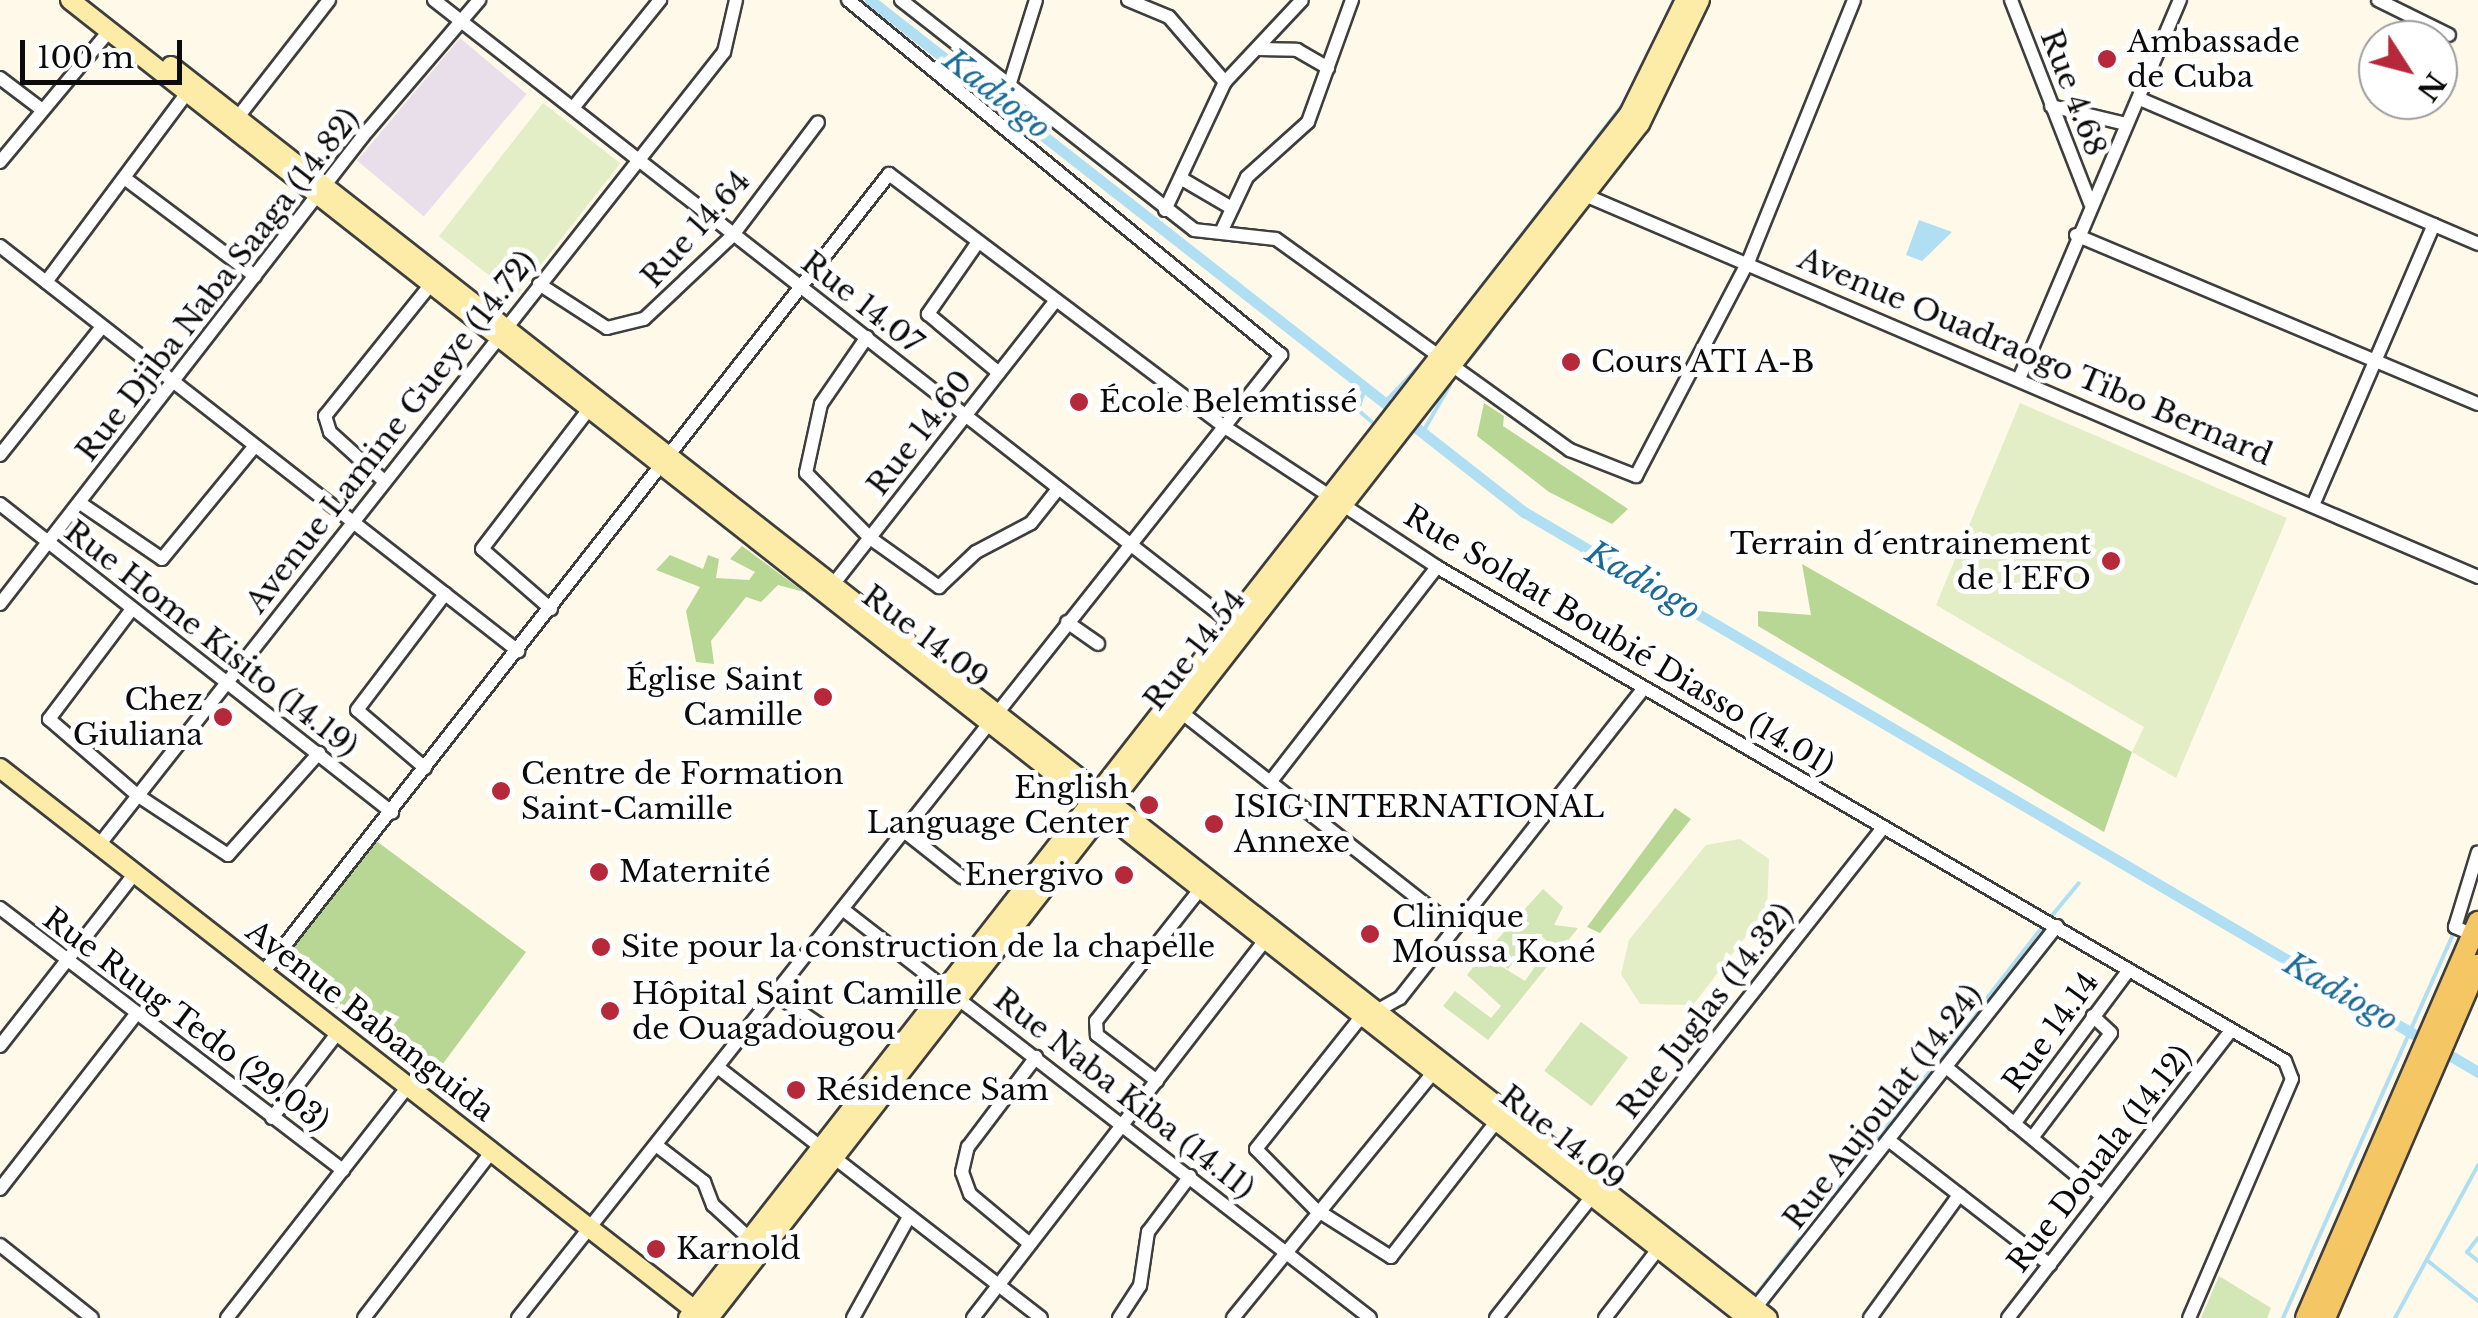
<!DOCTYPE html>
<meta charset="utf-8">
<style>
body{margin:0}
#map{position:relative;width:2478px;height:1318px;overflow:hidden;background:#fef9e9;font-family:"Libre Baskerville",serif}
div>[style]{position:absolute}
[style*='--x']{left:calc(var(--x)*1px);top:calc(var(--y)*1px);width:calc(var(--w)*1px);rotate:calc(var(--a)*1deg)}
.industrial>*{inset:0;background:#e8dfea;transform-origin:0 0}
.green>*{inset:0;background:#d3e6b5;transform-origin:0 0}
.forest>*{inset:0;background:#b8d795}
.pitch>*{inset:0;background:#e3eec7;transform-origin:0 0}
.water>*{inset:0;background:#b0dff3}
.stream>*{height:4px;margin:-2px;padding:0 2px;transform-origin:2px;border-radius:2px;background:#b0dff3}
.canal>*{height:11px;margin:-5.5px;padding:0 5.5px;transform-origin:5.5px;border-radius:5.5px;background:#b0dff3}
.roads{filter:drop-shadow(2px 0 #3e3e3e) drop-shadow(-2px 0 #3e3e3e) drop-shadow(0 2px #3e3e3e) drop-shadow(0 -2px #3e3e3e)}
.street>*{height:12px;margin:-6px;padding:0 6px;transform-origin:6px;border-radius:6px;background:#fff}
.secondary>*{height:18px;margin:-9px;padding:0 9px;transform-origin:9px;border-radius:9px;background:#fceca7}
.primary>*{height:20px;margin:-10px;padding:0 10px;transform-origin:10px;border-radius:10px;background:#f4c664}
.dots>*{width:28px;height:28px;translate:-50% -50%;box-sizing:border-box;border:5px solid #fff;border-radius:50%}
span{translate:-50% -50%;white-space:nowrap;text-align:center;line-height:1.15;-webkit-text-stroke:10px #fff;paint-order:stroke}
.poi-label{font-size:30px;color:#0b0b0b}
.left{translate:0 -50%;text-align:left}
.right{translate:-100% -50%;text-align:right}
.street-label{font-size:30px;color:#0b0b0b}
.water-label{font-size:32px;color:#1a6a97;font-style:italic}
.north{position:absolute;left:2358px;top:20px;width:100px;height:100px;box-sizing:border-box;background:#fff;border:2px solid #9d9d9d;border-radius:50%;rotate:126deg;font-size:28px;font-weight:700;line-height:40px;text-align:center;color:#0b0b0b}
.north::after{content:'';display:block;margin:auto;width:35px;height:45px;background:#b5293a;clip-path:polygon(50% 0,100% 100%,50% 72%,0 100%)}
.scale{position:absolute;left:20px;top:40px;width:162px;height:45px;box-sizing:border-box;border:5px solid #0b0b0b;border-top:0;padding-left:12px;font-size:30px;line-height:35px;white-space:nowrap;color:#0b0b0b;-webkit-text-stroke:8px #fff;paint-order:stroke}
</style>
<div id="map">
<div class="industrial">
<i style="left:460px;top:38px;width:87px;height:160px;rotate:40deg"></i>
</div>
<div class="green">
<i style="clip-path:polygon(1543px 889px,1563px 907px,1554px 925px,1578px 928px,1488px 1040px,1443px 1006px,1455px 991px,1491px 1018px,1501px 1006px,1467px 975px,1483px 955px,1525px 981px,1551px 944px,1537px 933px,1508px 969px,1486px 952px)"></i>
<i style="left:1581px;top:1022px;width:59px;height:61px;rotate:37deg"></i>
<i style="clip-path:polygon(2219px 1276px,2271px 1308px,2267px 1318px,2201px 1318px)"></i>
</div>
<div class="forest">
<i style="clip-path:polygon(1484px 403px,1504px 416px,1503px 426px,1628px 509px,1612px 524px,1549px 492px,1477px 436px)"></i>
<i style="clip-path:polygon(742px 546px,804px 592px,778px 585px,761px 602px,746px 597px,711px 641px,714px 664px,696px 662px,686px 611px,700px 587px,656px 570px,670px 555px,703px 569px,708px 555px,719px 559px,716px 578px,749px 580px,755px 572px,730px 559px)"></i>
<i style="clip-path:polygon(1802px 564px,2132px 752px,2104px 832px,1758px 626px,1758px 611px,1811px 615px)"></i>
<i style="clip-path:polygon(1675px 808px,1691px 819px,1600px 933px,1587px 927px)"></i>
<i style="clip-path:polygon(375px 840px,526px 952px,439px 1069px,357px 1007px,348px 1018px,280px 965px)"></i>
</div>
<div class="pitch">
<i style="left:543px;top:103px;width:98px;height:169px;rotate:38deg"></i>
<i style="clip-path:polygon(2020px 403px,2287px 518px,2176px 778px,2132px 752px,2144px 727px,1936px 605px)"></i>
<i style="clip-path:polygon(1740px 839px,1769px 859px,1767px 909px,1693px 1005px,1640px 1004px,1621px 974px,1629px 940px,1706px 845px)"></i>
</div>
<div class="water">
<i style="clip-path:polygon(1919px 220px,1952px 232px,1922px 261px,1906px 255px)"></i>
</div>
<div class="stream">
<i style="--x:1664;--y:23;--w:25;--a:-67"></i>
<i style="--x:1434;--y:348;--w:320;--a:-52.2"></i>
<i style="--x:1467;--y:362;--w:36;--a:-51"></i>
<i style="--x:1366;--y:385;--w:26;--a:108"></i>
<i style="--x:1358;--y:410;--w:18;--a:41"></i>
<i style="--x:1386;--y:401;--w:54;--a:-46.5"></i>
<i style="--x:1424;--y:430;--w:52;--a:-60"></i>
<i style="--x:2050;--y:918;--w:45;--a:-50.4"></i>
<i style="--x:2478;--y:1238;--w:18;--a:128"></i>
<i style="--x:2467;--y:1252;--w:14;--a:39"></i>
<i style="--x:2428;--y:1261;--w:64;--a:38.7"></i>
<i style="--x:1752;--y:1300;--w:475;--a:-52.1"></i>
<i style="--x:2283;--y:1318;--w:425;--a:-66.1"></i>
<i style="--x:2395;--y:1318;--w:174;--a:-61.5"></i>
</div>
<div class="canal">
<i style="--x:870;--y:0;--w:831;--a:38.06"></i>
<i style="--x:1524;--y:512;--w:1106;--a:30.41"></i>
</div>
<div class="roads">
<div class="street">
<i style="--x:434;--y:0;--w:1012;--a:38.01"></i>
<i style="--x:901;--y:0;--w:372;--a:38.1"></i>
<i style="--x:1194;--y:230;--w:82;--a:6.3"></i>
<i style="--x:1276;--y:239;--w:362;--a:35.7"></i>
<i style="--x:1570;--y:450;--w:71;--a:21.5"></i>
<i style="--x:1636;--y:476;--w:244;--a:-62.4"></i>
<i style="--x:1749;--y:260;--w:280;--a:-68"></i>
<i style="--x:1128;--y:0;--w:44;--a:22.5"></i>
<i style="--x:1169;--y:17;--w:86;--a:49.3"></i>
<i style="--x:2011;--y:0;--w:218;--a:68.7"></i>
<i style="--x:2378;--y:0;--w:79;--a:26.2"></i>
<i style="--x:1258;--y:49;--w:39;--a:1"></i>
<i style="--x:1297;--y:50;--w:36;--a:30"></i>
<i style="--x:0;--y:78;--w:51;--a:37.1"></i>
<i style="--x:1009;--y:86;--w:90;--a:-72.6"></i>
<i style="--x:2140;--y:99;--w:368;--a:23.2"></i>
<i style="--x:2051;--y:106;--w:77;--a:13.5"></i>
<i style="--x:573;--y:108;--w:139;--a:-51.1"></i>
<i style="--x:238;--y:117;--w:148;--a:-52.1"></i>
<i style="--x:0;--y:162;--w:170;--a:-50.2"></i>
<i style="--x:1182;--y:179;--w:56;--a:30.3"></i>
<i style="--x:127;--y:180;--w:160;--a:36.9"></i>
<i style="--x:1580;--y:193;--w:977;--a:23.15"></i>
<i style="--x:1165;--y:210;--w:141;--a:-64.9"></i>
<i style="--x:1225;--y:82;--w:112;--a:-46.8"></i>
<i style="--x:1223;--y:228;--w:56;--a:-64.8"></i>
<i style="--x:1247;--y:177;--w:82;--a:-42"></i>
<i style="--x:1308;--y:122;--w:130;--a:-70.2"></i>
<i style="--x:2076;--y:235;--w:436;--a:22.8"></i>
<i style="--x:978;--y:242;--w:88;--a:124.8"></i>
<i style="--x:928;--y:314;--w:92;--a:39.7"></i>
<i style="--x:0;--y:246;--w:658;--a:38.02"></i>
<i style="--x:46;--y:282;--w:234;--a:-53.3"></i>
<i style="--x:539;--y:284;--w:81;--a:32.9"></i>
<i style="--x:607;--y:328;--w:38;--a:-14"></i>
<i style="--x:644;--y:319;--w:122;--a:-43.3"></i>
<i style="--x:733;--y:235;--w:141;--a:-53"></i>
<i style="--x:867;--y:337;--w:81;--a:124.5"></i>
<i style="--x:821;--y:404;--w:71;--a:102.3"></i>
<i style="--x:806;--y:473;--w:91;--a:45.4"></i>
<i style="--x:870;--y:538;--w:85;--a:35.4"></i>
<i style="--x:939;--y:587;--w:51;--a:-43.4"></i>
<i style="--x:976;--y:552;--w:62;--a:-27.8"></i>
<i style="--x:1031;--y:523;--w:43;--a:-51.5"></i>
<i style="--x:2019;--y:379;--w:412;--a:-67"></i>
<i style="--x:0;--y:455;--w:162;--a:-51.5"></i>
<i style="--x:384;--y:481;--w:73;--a:-137.8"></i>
<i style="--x:330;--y:432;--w:17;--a:-107"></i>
<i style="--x:325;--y:416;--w:169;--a:-51.2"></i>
<i style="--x:80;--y:503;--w:99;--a:34.3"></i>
<i style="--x:162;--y:559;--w:145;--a:-50.6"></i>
<i style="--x:2314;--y:503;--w:303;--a:-66.7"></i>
<i style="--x:0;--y:504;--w:499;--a:38.2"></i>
<i style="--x:828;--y:591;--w:368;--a:-51.9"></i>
<i style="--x:0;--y:604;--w:592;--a:-52.2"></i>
<i style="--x:363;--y:136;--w:179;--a:-49.5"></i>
<i style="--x:132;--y:609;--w:138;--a:127"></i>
<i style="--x:49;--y:719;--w:116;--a:40.8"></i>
<i style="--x:137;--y:795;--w:109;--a:33.4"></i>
<i style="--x:228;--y:855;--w:137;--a:-48.3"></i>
<i style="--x:551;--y:609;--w:91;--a:-139"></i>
<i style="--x:482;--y:549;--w:176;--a:-52.6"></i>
<i style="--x:1067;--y:622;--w:38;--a:35"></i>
<i style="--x:1181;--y:712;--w:349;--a:38.2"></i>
<i style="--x:425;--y:768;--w:89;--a:-139.5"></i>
<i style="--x:357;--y:710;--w:146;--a:-52.8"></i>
<i style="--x:1271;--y:781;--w:271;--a:-52.2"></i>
<i style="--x:905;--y:832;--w:73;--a:38.3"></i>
<i style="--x:99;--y:845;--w:1010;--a:-51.76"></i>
<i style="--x:724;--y:52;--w:53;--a:-77"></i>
<i style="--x:0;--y:908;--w:432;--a:37.4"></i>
<i style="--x:845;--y:911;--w:664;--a:37.78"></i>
<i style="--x:2476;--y:936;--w:23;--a:-157"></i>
<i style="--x:2455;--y:927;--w:78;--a:-73"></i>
<i style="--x:263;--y:973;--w:1015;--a:-51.92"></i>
<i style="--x:889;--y:174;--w:424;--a:37"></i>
<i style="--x:1228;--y:429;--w:250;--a:33.4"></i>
<i style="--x:1437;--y:567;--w:981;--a:30.22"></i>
<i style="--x:2285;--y:1061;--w:19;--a:69"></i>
<i style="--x:2292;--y:1079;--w:260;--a:113.3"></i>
<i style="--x:778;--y:996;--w:60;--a:34.8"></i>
<i style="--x:0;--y:1046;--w:219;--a:-52"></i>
<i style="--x:1946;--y:1067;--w:202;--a:39.6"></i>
<i style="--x:720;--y:1069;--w:406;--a:37.8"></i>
<i style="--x:1157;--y:1081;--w:76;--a:-142.5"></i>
<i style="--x:1097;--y:1035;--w:14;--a:-94"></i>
<i style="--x:1096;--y:1021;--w:169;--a:-51.7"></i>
<i style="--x:272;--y:1118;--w:110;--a:-52.4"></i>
<i style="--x:1496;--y:1122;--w:171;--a:127.9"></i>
<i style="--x:1391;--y:1257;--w:90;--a:-147.7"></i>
<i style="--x:1315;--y:1209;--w:84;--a:-134.5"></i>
<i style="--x:1256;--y:1149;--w:162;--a:-51.5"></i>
<i style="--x:1357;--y:1022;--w:49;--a:-29.2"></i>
<i style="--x:1400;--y:998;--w:392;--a:-51.8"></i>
<i style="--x:2014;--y:1124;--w:191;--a:-53.3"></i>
<i style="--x:2035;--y:1134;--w:126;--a:-53"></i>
<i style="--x:2111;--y:1033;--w:25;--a:-137"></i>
<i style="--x:1891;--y:1142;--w:201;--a:37.7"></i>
<i style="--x:656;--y:1145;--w:61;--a:37.6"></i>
<i style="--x:704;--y:1182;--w:25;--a:69"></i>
<i style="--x:713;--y:1205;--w:50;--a:42.6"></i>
<i style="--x:0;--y:1189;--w:223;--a:-52.1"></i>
<i style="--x:1030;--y:1244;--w:78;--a:-140.2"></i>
<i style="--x:970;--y:1194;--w:23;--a:-110"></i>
<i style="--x:962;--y:1172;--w:26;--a:-77"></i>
<i style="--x:968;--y:1147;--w:113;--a:-52.9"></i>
<i style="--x:0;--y:1245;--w:117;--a:38.4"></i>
<i style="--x:1752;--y:1312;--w:492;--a:-51.7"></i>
<i style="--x:227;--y:1318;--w:294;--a:-52"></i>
<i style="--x:364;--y:1318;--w:210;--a:-52.5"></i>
<i style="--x:518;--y:1318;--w:1229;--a:-51.61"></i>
<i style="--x:1281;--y:355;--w:560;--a:-140.65"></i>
<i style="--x:853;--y:1318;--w:115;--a:-61"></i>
<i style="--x:973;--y:1318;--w:479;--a:-52.3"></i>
<i style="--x:1119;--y:1318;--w:38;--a:-57"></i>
<i style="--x:1140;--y:1286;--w:55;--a:-81.6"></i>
<i style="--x:1148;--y:1232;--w:70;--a:-53.1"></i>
<i style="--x:1233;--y:1318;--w:326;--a:-50.8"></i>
<i style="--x:1496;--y:1318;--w:623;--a:-51.71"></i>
<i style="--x:1605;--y:1318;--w:88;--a:-52.4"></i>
<i style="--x:1870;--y:1318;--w:152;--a:-54.1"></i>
<i style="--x:2008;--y:1318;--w:364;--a:-52.2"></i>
</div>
<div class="secondary">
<i style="--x:70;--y:0;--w:2133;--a:38.16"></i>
<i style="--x:171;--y:66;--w:2029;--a:38.1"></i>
<i style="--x:0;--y:768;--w:889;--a:37.97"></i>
<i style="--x:688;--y:1318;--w:1528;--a:-51.99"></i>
<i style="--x:1629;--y:114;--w:127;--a:-63.8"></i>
<i style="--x:709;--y:1318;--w:1514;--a:-52.06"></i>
<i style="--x:1640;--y:124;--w:138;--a:-64.2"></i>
</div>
<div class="primary">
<i style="--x:2306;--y:1318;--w:432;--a:-66.5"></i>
<i style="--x:2325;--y:1318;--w:385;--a:-66.6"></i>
</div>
</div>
<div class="dots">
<i style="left:2107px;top:59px;background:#b5293a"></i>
<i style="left:1571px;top:362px;background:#b5293a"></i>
<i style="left:1079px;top:402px;background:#b5293a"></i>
<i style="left:2111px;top:561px;background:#b5293a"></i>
<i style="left:823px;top:697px;background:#b5293a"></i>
<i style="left:223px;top:717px;background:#b5293a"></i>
<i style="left:501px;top:791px;background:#b5293a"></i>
<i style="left:1149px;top:805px;background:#b5293a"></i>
<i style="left:1214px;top:824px;background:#b5293a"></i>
<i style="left:599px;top:872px;background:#b5293a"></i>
<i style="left:1124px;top:875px;background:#b5293a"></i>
<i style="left:1370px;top:934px;background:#b5293a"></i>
<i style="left:601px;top:947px;background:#b5293a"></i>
<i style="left:610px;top:1011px;background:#b5293a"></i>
<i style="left:796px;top:1090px;background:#b5293a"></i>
<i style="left:656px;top:1249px;background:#b5293a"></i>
</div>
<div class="poi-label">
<span class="left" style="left:2127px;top:59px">Ambassade<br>de Cuba</span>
<span class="left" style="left:1591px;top:362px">Cours ATI A-B</span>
<span class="left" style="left:1099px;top:402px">École Belemtissé</span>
<span class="right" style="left:2091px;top:561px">Terrain d´entrainement<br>de l´EFO</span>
<span class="right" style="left:803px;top:697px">Église Saint<br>Camille</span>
<span class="right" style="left:203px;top:717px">Chez<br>Giuliana</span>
<span class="left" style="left:521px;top:791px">Centre de Formation<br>Saint-Camille</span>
<span class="right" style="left:1129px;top:805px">English<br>Language Center</span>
<span class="left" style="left:1234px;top:824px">ISIG INTERNATIONAL<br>Annexe</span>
<span class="left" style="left:619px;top:872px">Maternité</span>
<span class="right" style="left:1104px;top:875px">Energivo</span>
<span class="left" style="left:1392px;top:934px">Clinique<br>Moussa Koné</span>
<span class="left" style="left:621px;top:947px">Site pour la construction de la chapelle</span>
<span class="left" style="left:632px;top:1011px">Hôpital Saint Camille<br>de Ouagadougou</span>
<span class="left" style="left:816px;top:1090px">Résidence Sam</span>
<span class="left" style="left:676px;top:1249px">Karnold</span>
</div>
<div class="street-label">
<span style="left:2073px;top:93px;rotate:69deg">Rue 4.68</span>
<span style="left:696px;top:229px;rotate:-48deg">Rue 14.64</span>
<span style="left:218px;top:285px;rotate:-52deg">Rue Djiba Naba Saaga (14.82)</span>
<span style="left:862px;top:303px;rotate:38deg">Rue 14.07</span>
<span style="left:2035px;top:357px;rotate:23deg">Avenue Ouadraogo Tibo Bernard</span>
<span style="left:391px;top:432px;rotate:-52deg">Avenue Lamine Gueye (14.72)</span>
<span style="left:920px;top:433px;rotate:-52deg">Rue 14.60</span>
<span style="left:925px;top:637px;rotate:37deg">Rue 14.09</span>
<span style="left:211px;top:639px;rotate:38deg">Rue Home Kisito (14.19)</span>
<span style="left:1619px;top:641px;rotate:31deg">Rue Soldat Boubié Diasso (14.01)</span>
<span style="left:1195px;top:650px;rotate:-52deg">Rue 14.54</span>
<span style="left:1706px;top:1011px;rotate:-52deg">Rue Juglas (14.32)</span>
<span style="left:186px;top:1020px;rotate:37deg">Rue Ruug Tedo (29.03)</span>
<span style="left:370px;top:1021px;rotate:38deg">Avenue Babanguida</span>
<span style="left:2051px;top:1032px;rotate:-54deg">Rue 14.14</span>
<span style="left:1124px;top:1094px;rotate:38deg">Rue Naba Kiba (14.11)</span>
<span style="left:1883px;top:1107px;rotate:-52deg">Rue Aujoulat (14.24)</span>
<span style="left:1562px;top:1138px;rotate:38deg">Rue 14.09</span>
<span style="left:2100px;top:1159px;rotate:-52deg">Rue Douala (14.12)</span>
</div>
<div class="water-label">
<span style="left:997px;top:94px;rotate:38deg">Kadiogo</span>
<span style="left:1643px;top:581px;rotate:30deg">Kadiogo</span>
<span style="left:2341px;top:992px;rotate:30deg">Kadiogo</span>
</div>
<div class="north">N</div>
<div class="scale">100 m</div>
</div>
